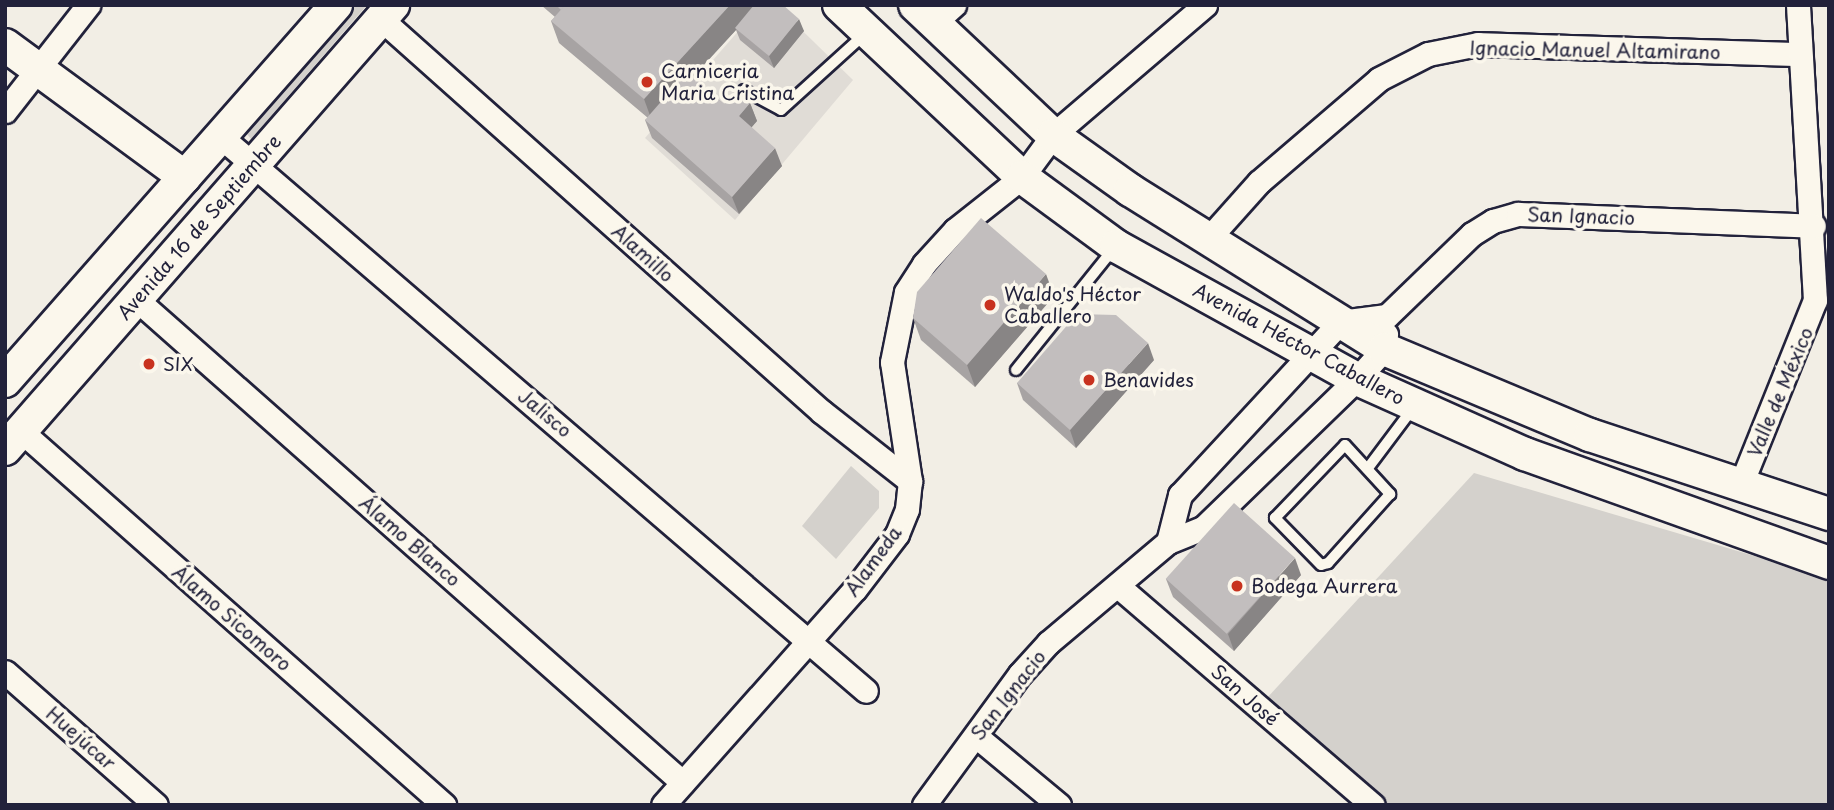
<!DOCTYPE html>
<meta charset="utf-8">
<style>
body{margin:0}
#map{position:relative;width:1834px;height:810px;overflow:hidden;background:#f2eee5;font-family:"Playpen Sans",sans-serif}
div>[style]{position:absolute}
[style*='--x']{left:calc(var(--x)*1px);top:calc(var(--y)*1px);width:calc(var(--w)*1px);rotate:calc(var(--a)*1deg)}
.built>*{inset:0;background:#e0dcd6}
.green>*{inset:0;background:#d4d1cc}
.roads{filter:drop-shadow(2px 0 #22223b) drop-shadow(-2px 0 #22223b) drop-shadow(0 2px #22223b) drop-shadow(0 -2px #22223b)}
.lane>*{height:10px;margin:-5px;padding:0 5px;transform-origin:5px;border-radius:5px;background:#fbf7ec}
.street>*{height:23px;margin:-11.5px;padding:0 11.5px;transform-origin:11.5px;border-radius:11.5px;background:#fbf7ec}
.secondary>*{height:32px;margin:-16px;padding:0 16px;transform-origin:16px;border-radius:16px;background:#fbf7ec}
.wall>*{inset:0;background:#a7a3a3}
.shaded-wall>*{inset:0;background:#888585}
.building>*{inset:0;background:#c2bebe;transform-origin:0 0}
.dots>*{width:19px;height:19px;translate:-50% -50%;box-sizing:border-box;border:4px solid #fbf7ec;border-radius:50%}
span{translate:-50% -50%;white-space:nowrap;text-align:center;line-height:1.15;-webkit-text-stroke:7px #fbf7ec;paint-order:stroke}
.street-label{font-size:19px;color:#22223b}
.poi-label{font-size:19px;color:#22223b}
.left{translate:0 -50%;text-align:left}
.frame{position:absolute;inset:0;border:7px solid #22223b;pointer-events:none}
</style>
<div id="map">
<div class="built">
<i style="clip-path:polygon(761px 5px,776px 5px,853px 80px,735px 220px,645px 138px)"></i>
</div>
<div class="green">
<i style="clip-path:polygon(345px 5px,367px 5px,251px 139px,246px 133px,280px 95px,278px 82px)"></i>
<i style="clip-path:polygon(851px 466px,879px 491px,879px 508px,836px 559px,802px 526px)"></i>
<i style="clip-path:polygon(1474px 473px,1829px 578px,1829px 805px,1390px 805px,1266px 699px)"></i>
</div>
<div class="roads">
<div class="lane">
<i style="--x:744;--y:90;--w:42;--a:28.4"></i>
<i style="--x:781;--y:110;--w:115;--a:-42.2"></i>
<i style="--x:1016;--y:370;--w:156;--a:-51.2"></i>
<i style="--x:1345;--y:445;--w:67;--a:47.4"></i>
<i style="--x:1390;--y:494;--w:93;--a:131.9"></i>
<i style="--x:1328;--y:563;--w:7;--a:164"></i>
<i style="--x:1321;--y:565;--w:66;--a:-134.4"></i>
<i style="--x:1275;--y:518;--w:101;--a:-46.2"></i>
<i style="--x:1368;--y:468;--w:75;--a:-53.1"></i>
</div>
<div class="street">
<i style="--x:381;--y:19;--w:591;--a:41.71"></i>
<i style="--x:822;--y:412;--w:112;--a:38.1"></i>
<i style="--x:934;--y:23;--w:27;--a:-42"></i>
<i style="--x:5;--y:111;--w:135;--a:-51.9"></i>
<i style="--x:221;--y:137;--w:850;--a:40.66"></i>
<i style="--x:1208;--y:239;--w:76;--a:-48.2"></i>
<i style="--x:1259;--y:182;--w:158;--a:-40.6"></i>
<i style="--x:1379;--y:79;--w:55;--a:-27"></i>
<i style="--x:1428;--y:54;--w:51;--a:-11.3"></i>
<i style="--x:1478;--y:44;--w:321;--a:1.8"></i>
<i style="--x:136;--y:299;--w:730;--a:41.5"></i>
<i style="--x:21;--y:431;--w:565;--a:41.48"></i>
<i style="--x:1741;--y:484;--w:198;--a:-68.1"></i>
<i style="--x:1815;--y:300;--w:295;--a:-93.3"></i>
<i style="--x:1168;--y:542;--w:49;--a:-75.7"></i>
<i style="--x:1180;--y:495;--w:236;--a:-47.2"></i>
<i style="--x:1340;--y:322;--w:47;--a:-7.3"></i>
<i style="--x:1387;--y:316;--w:118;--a:-44"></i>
<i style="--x:1472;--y:234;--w:25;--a:-32"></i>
<i style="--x:1493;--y:221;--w:26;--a:-16"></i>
<i style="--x:1518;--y:214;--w:296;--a:2.3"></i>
<i style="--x:1118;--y:586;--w:336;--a:40.7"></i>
<i style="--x:5;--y:672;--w:201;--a:41.4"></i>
<i style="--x:976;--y:736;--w:108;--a:39.7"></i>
<i style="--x:663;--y:805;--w:289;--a:-48.4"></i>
<i style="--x:855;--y:589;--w:69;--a:-52.6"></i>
<i style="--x:897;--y:534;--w:27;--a:-68"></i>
<i style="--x:907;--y:509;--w:28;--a:-84"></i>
<i style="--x:910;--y:481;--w:120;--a:-98.6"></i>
<i style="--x:892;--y:362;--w:71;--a:-78.7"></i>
<i style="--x:906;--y:292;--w:33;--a:-57"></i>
<i style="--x:924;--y:264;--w:46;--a:-47.6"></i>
<i style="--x:955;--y:230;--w:85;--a:-38.3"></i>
<i style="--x:1022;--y:177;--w:52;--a:-53.6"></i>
<i style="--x:1053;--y:135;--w:200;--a:-40.5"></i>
<i style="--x:924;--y:805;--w:162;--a:-53.8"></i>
<i style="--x:1020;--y:674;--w:42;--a:-47.9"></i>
<i style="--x:1048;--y:643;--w:157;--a:-40.1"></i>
<i style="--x:1168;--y:542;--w:38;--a:-22"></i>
<i style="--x:1203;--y:528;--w:214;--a:-44.1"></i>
<i style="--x:1357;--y:379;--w:40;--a:-48"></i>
<i style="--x:1384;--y:349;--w:15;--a:-82"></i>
</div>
<div class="secondary">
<i style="--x:839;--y:5;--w:251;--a:43.2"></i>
<i style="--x:1022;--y:177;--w:117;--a:36.3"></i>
<i style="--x:1116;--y:246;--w:275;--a:28.9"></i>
<i style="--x:1357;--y:379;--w:184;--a:24.1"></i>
<i style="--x:1525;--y:454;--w:323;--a:19.7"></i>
<i style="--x:915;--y:5;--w:190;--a:43.3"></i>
<i style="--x:1053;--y:135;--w:95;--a:35.5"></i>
<i style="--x:1130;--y:190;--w:300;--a:32"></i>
<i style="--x:1384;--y:349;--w:223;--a:22.7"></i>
<i style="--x:1590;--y:435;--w:252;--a:18.3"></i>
<i style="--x:5;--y:45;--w:223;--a:36.3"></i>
<i style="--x:5;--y:381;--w:501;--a:-48.64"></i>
<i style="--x:5;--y:449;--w:590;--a:-48.85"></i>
</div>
</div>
<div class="wall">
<i style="clip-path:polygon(541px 5px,783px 5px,804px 31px,774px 68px,740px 40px,736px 30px,693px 77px,724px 104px,750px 103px,757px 121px,751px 127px,782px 166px,739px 214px,652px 138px,645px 120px,648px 118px,559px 43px,551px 21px,555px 17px)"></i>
<i style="clip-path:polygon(1054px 296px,975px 387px,921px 340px,913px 318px)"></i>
<i style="clip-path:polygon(1154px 360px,1076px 448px,1023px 400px,1017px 383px)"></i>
<i style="clip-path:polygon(1301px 575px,1234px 651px,1173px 597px,1166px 579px)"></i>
</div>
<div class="shaded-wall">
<i style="clip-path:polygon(730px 5px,759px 5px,652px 121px,644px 99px)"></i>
<i style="clip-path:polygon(799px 19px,804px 31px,774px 68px,769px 56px)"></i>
<i style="clip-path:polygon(750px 103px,757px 121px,746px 134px,739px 116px)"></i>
<i style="clip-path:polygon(775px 148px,782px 166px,739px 214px,732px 197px)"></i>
<i style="clip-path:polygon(1046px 274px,1054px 296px,975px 387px,967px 365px)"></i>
<i style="clip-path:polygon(1148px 343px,1154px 360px,1076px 448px,1070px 430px)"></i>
<i style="clip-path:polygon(1295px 558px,1301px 575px,1234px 651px,1228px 634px)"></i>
</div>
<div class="building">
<i style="clip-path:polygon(556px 5px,565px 5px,561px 10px)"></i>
<i style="clip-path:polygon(565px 5px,730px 5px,644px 99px,551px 21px)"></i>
<i style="clip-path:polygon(754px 5px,783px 5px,799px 19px,769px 56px,735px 28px)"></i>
<i style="clip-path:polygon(687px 72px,724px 104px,736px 91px,750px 103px,739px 116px,775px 148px,732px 197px,645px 120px)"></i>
<i style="clip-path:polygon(981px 218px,1046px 274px,967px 365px,913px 318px,917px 292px)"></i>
<i style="clip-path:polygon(1077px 314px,1116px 315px,1148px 343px,1070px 430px,1017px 383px)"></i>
<i style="left:1234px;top:503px;width:82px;height:102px;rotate:42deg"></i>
</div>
<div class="dots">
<i style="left:647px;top:82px;background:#c8321e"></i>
<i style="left:990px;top:305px;background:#c8321e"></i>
<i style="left:149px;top:364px;background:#c8321e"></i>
<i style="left:1089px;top:380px;background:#c8321e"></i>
<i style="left:1237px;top:586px;background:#c8321e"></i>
</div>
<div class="street-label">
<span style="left:1595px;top:50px;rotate:1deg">Ignacio Manuel Altamirano</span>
<span style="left:1581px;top:216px;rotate:2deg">San Ignacio</span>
<span style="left:199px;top:227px;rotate:-49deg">Avenida 16 de Septiembre</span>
<span style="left:643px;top:253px;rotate:42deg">Alamillo</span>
<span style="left:1299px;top:344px;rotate:28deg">Avenida Héctor Caballero</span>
<span style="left:1780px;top:392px;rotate:-67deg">Valle de México</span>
<span style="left:545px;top:413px;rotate:40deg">Jalisco</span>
<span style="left:410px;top:541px;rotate:41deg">Álamo Blanco</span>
<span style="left:873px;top:561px;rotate:-54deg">Alameda</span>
<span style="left:232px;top:618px;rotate:41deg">Álamo Sicomoro</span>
<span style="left:1008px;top:695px;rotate:-52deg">San Ignacio</span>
<span style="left:1245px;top:695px;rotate:41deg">San José</span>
<span style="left:81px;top:738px;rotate:41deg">Huejúcar</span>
</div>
<div class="poi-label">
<span class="left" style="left:661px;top:82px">Carniceria<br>Maria Cristina</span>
<span class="left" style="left:1004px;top:305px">Waldo's Héctor<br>Caballero</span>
<span class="left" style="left:163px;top:364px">SIX</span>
<span class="left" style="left:1103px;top:380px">Benavides</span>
<span class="left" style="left:1251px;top:586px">Bodega Aurrera</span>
</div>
<div class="frame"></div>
</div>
